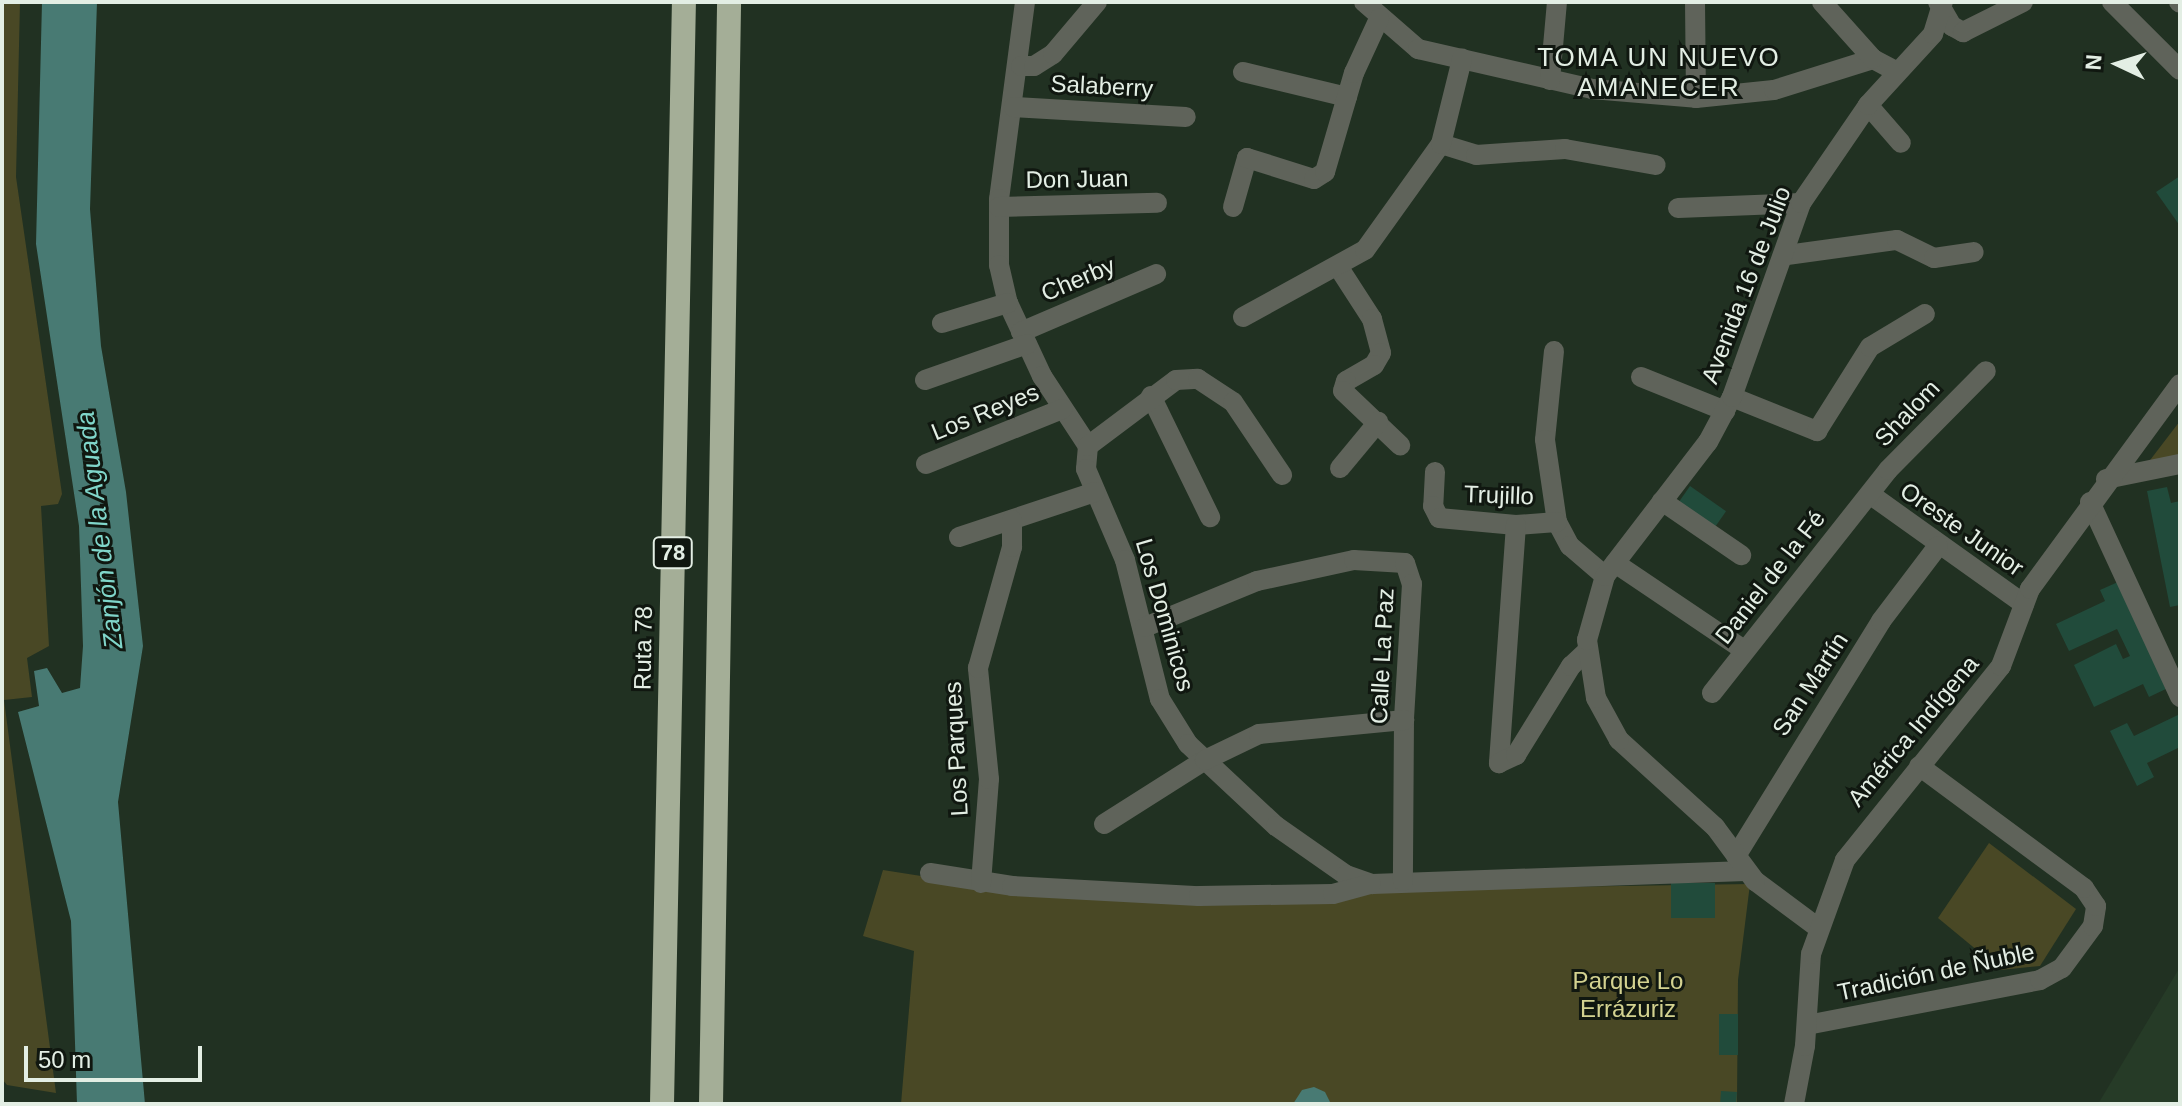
<!DOCTYPE html>
<meta charset="utf-8">
<style>
body{margin:0}
#map{position:relative;width:2182px;height:1106px;overflow:hidden;background:#213122;font-family:Arial,sans-serif}
div>[style]{position:absolute}
[style*='--x']{left:calc(var(--x)*1px);top:calc(var(--y)*1px);width:calc(var(--w)*1px);rotate:calc(var(--a)*1deg)}
.built>*{inset:0;background:#263b27}
.green>*{inset:0;background:#494825}
.water>*{inset:0;background:#487a73}
.building>*{inset:0;background:#214b3b;transform-origin:0 0}
.minor>*{height:20px;margin:-10px;padding:0 10px;transform-origin:10px;border-radius:10px;background:#5f635a}
.highway>*{height:24px;margin:-12px;padding:0 12px;transform-origin:12px;border-radius:12px;background:#a4ae97}
span{translate:-50% -50%;white-space:nowrap;text-align:center;line-height:1.15;-webkit-text-stroke:6px #101710;paint-order:stroke}
.shield-label span{padding:2px 6px;background:#101710;border:2px solid;border-radius:6px;-webkit-text-stroke-width:0}
.shield-label{font-size:22px;color:#e3eee4;font-weight:700}
.street-label{font-size:24px;color:#e3eee4}
.park-label{font-size:24px;color:#d3d290}
.neighbourhood-label{font-size:26px;color:#e3eee4;letter-spacing:2px}
.water-label{font-size:26px;color:#80d6ca;font-style:italic}
.frame{position:absolute;inset:0;border:4px solid #e3eee4;pointer-events:none}
.north{position:absolute;left:2078px;top:24px;width:80px;height:80px;-webkit-text-stroke:6px #101710;paint-order:stroke;rotate:274deg;font-size:22px;font-weight:700;line-height:32px;text-align:center;color:#e3eee4}
.north::after{content:'';display:block;margin:auto;width:28px;height:36px;background:#e3eee4;clip-path:polygon(50% 0,100% 100%,50% 72%,0 100%)}
.scale{position:absolute;left:24px;top:1046px;width:178px;height:36px;box-sizing:border-box;border:4px solid #e3eee4;border-top:0;padding-left:10px;font-size:24px;line-height:28px;white-space:nowrap;color:#e3eee4;-webkit-text-stroke:6px #101710;paint-order:stroke}
</style>
<div id="map">
<div class="built">
<i style="clip-path:polygon(2180px 967px,2180px 1104px,2098px 1104px)"></i>
</div>
<div class="green">
<i style="clip-path:polygon(2px 2px,20px 2px,16px 177px,62px 494px,58px 504px,41px 506px,49px 646px,27px 658px,32px 697px,4px 700px,56px 1093px,7px 1085px,2px 1079px)"></i>
<i style="clip-path:polygon(2180px 421px,2180px 461px,2144px 468px)"></i>
<i style="clip-path:polygon(1989px 843px,2076px 909px,2040px 966px,2001px 970px,1938px 918px)"></i>
<i style="clip-path:polygon(883px 870px,1041px 895px,1750px 884px,1738px 980px,1737px 1104px,901px 1104px,914px 951px,863px 936px)"></i>
</div>
<div class="water">
<i style="clip-path:polygon(42px 2px,97px 2px,90px 209px,101px 346px,126px 492px,143px 646px,118px 802px,145px 1104px,77px 1104px,71px 921px,18px 712px,39px 706px,34px 671px,47px 668px,62px 693px,80px 688px,83px 646px,79px 526px,36px 244px)"></i>
<i style="clip-path:polygon(1314px 1087px,1325px 1092px,1331px 1104px,1293px 1104px,1302px 1090px)"></i>
</div>
<div class="building">
<i style="clip-path:polygon(2180px 176px,2180px 226px,2156px 192px)"></i>
<i style="left:1690px;top:486px;width:44px;height:24px;rotate:35deg"></i>
<i style="clip-path:polygon(2167px 487px,2171px 503px,2180px 501px,2180px 605px,2170px 607px,2147px 491px)"></i>
<i style="clip-path:polygon(2118px 582px,2168px 688px,2149px 697px,2143px 684px,2094px 707px,2074px 665px,2116px 644px,2123px 659px,2130px 656px,2117px 629px,2069px 651px,2056px 624px,2105px 601px,2100px 590px)"></i>
<i style="clip-path:polygon(2180px 714px,2180px 747px,2147px 763px,2154px 777px,2137px 786px,2110px 731px,2127px 723px,2134px 736px)"></i>
<i style="left:1715px;top:883px;width:35px;height:44px;rotate:90deg"></i>
<i style="left:1719px;top:1014px;width:19px;height:41px"></i>
<i style="left:1721px;top:1091px;width:16px;height:13px;rotate:4deg"></i>
</div>
<div class="minor">
<i style="--x:1025;--y:2;--w:199;--a:97.5"></i>
<i style="--x:999;--y:199;--w:66;--a:90"></i>
<i style="--x:999;--y:265;--w:39;--a:77"></i>
<i style="--x:1008;--y:303;--w:81;--a:65"></i>
<i style="--x:1042;--y:376;--w:84;--a:56.7"></i>
<i style="--x:1088;--y:446;--w:23;--a:95"></i>
<i style="--x:1086;--y:469;--w:99;--a:66.8"></i>
<i style="--x:1125;--y:560;--w:143;--a:75.9"></i>
<i style="--x:1160;--y:699;--w:53;--a:58.1"></i>
<i style="--x:1188;--y:744;--w:120;--a:43"></i>
<i style="--x:1276;--y:826;--w:85;--a:35"></i>
<i style="--x:1346;--y:875;--w:28;--a:19"></i>
<i style="--x:1372;--y:884;--w:374;--a:-2"></i>
<i style="--x:1364;--y:2;--w:72;--a:41"></i>
<i style="--x:1418;--y:49;--w:179;--a:12.9"></i>
<i style="--x:1592;--y:89;--w:104;--a:4.9"></i>
<i style="--x:1696;--y:98;--w:78;--a:-5.9"></i>
<i style="--x:1774;--y:90;--w:104;--a:-17.4"></i>
<i style="--x:1873;--y:59;--w:27;--a:28"></i>
<i style="--x:1695;--y:2;--w:96;--a:89.4"></i>
<i style="--x:1822;--y:2;--w:76;--a:48.2"></i>
<i style="--x:1938;--y:2;--w:28;--a:60"></i>
<i style="--x:1952;--y:26;--w:13;--a:29"></i>
<i style="--x:1963;--y:32;--w:67;--a:-26.6"></i>
<i style="--x:2112;--y:2;--w:96;--a:45"></i>
<i style="--x:2179;--y:2;--w:1;--a:45"></i>
<i style="--x:1021;--y:66;--w:13;--a:0"></i>
<i style="--x:1034;--y:66;--w:22;--a:-32"></i>
<i style="--x:1053;--y:54;--w:68;--a:-49.8"></i>
<i style="--x:1243;--y:72;--w:107;--a:13.5"></i>
<i style="--x:1550;--y:80;--w:78;--a:-84.9"></i>
<i style="--x:1868;--y:105;--w:50;--a:49"></i>
<i style="--x:1014;--y:107;--w:172;--a:3.3"></i>
<i style="--x:1441;--y:144;--w:37;--a:17"></i>
<i style="--x:1476;--y:155;--w:89;--a:-3.9"></i>
<i style="--x:1565;--y:149;--w:92;--a:10"></i>
<i style="--x:999;--y:207;--w:158;--a:-1.5"></i>
<i style="--x:1233;--y:207;--w:51;--a:-74.1"></i>
<i style="--x:1247;--y:158;--w:70;--a:17.4"></i>
<i style="--x:1314;--y:179;--w:13;--a:-32"></i>
<i style="--x:1325;--y:172;--w:103;--a:-73.7"></i>
<i style="--x:1354;--y:73;--w:60;--a:-65.2"></i>
<i style="--x:1678;--y:208;--w:123;--a:-2.3"></i>
<i style="--x:1787;--y:255;--w:111;--a:-7.8"></i>
<i style="--x:1897;--y:240;--w:41;--a:25.9"></i>
<i style="--x:1934;--y:258;--w:40;--a:-8.5"></i>
<i style="--x:1339;--y:268;--w:61;--a:57.1"></i>
<i style="--x:1372;--y:319;--w:35;--a:75"></i>
<i style="--x:1381;--y:353;--w:14;--a:120"></i>
<i style="--x:1374;--y:365;--w:32;--a:150"></i>
<i style="--x:1346;--y:381;--w:10;--a:107"></i>
<i style="--x:1343;--y:391;--w:79;--a:43.5"></i>
<i style="--x:1243;--y:317;--w:139;--a:-28.8"></i>
<i style="--x:1365;--y:250;--w:130;--a:-54.4"></i>
<i style="--x:1441;--y:144;--w:88;--a:-76.1"></i>
<i style="--x:942;--y:323;--w:69;--a:-16.9"></i>
<i style="--x:1021;--y:332;--w:147;--a:-23.2"></i>
<i style="--x:1554;--y:351;--w:89;--a:95.8"></i>
<i style="--x:1545;--y:440;--w:83;--a:81.7"></i>
<i style="--x:1557;--y:522;--w:27;--a:62"></i>
<i style="--x:1570;--y:546;--w:46;--a:40.6"></i>
<i style="--x:1641;--y:377;--w:91;--a:22"></i>
<i style="--x:925;--y:380;--w:108;--a:-19.4"></i>
<i style="--x:1151;--y:396;--w:135;--a:64"></i>
<i style="--x:1732;--y:397;--w:92;--a:21.8"></i>
<i style="--x:1817;--y:431;--w:99;--a:-57.8"></i>
<i style="--x:1870;--y:347;--w:64;--a:-31"></i>
<i style="--x:1088;--y:446;--w:110;--a:-36.9"></i>
<i style="--x:1176;--y:380;--w:22;--a:-3"></i>
<i style="--x:1198;--y:379;--w:42;--a:33.3"></i>
<i style="--x:1233;--y:402;--w:88;--a:56.1"></i>
<i style="--x:926;--y:464;--w:147;--a:-22"></i>
<i style="--x:1340;--y:468;--w:60;--a:-50.4"></i>
<i style="--x:1435;--y:472;--w:34;--a:93"></i>
<i style="--x:1433;--y:506;--w:13;--a:63"></i>
<i style="--x:1439;--y:518;--w:77;--a:5.2"></i>
<i style="--x:1516;--y:525;--w:41;--a:-4.2"></i>
<i style="--x:2106;--y:479;--w:76;--a:-11.5"></i>
<i style="--x:1871;--y:495;--w:188;--a:35.5"></i>
<i style="--x:1662;--y:501;--w:96;--a:34.4"></i>
<i style="--x:2090;--y:502;--w:215;--a:65.2"></i>
<i style="--x:1516;--y:525;--w:239;--a:94.1"></i>
<i style="--x:1499;--y:763;--w:19;--a:-25"></i>
<i style="--x:1516;--y:755;--w:105;--a:-58.3"></i>
<i style="--x:1571;--y:666;--w:22;--a:-43"></i>
<i style="--x:959;--y:537;--w:143;--a:-18.3"></i>
<i style="--x:1615;--y:563;--w:156;--a:34"></i>
<i style="--x:1145;--y:627;--w:121;--a:-22.3"></i>
<i style="--x:1257;--y:581;--w:99;--a:-12.2"></i>
<i style="--x:1354;--y:560;--w:51;--a:3.4"></i>
<i style="--x:1405;--y:563;--w:22;--a:72"></i>
<i style="--x:1412;--y:584;--w:136;--a:93.4"></i>
<i style="--x:1404;--y:720;--w:161;--a:90.4"></i>
<i style="--x:1712;--y:693;--w:284;--a:-51.7"></i>
<i style="--x:1888;--y:470;--w:139;--a:-45.3"></i>
<i style="--x:1104;--y:824;--w:120;--a:-32.4"></i>
<i style="--x:1205;--y:760;--w:60;--a:-25.7"></i>
<i style="--x:1259;--y:734;--w:146;--a:-5.5"></i>
<i style="--x:1736;--y:856;--w:276;--a:-58.3"></i>
<i style="--x:1881;--y:621;--w:94;--a:-52.8"></i>
<i style="--x:930;--y:873;--w:83;--a:9"></i>
<i style="--x:1012;--y:886;--w:187;--a:3.1"></i>
<i style="--x:1199;--y:896;--w:134;--a:-0.9"></i>
<i style="--x:1333;--y:894;--w:39;--a:-15"></i>
<i style="--x:981;--y:883;--w:104;--a:-85.6"></i>
<i style="--x:989;--y:779;--w:112;--a:-95.7"></i>
<i style="--x:978;--y:668;--w:126;--a:-74.3"></i>
<i style="--x:1012;--y:547;--w:27;--a:-90"></i>
<i style="--x:1817;--y:927;--w:77;--a:-143.4"></i>
<i style="--x:1755;--y:881;--w:67;--a:-126.5"></i>
<i style="--x:1715;--y:827;--w:130;--a:-137.8"></i>
<i style="--x:1619;--y:740;--w:48;--a:-118.7"></i>
<i style="--x:1596;--y:698;--w:59;--a:-98.8"></i>
<i style="--x:1587;--y:640;--w:66;--a:-74.3"></i>
<i style="--x:1605;--y:576;--w:169;--a:-52.5"></i>
<i style="--x:1708;--y:442;--w:51;--a:-61.9"></i>
<i style="--x:1732;--y:397;--w:206;--a:-70.4"></i>
<i style="--x:1801;--y:203;--w:119;--a:-55.6"></i>
<i style="--x:1868;--y:105;--w:96;--a:-47.5"></i>
<i style="--x:1933;--y:34;--w:34;--a:-73"></i>
<i style="--x:1807;--y:1025;--w:237;--a:-10.9"></i>
<i style="--x:2040;--y:980;--w:25;--a:-29"></i>
<i style="--x:2062;--y:968;--w:52;--a:-53.6"></i>
<i style="--x:2093;--y:926;--w:20;--a:-81"></i>
<i style="--x:2096;--y:906;--w:22;--a:-124"></i>
<i style="--x:2084;--y:888;--w:205;--a:-143.5"></i>
<i style="--x:1794;--y:1104;--w:59;--a:-79.3"></i>
<i style="--x:1805;--y:1046;--w:92;--a:-86.3"></i>
<i style="--x:1811;--y:954;--w:100;--a:-70.1"></i>
<i style="--x:1845;--y:860;--w:249;--a:-51.2"></i>
<i style="--x:2001;--y:666;--w:82;--a:-69.4"></i>
<i style="--x:2030;--y:589;--w:254;--a:-53.8"></i>
</div>
<div class="highway">
<i style="--x:662;--y:1104;--w:1102;--a:-88.86"></i>
<i style="--x:711;--y:1104;--w:1102;--a:-89.06"></i>
</div>
<div class="shield-label">
<span style="left:673px;top:553px">78</span>
</div>
<div class="street-label">
<span style="left:1102px;top:86px;rotate:3deg">Salaberry</span>
<span style="left:1077px;top:179px;rotate:-1deg">Don Juan</span>
<span style="left:1078px;top:279px;rotate:-23deg">Cherby</span>
<span style="left:1746px;top:285px;rotate:-69deg">Avenida 16 de Julio</span>
<span style="left:985px;top:412px;rotate:-22deg">Los Reyes</span>
<span style="left:1907px;top:413px;rotate:-46deg">Shalom</span>
<span style="left:1499px;top:495px;rotate:2deg">Trujillo</span>
<span style="left:1962px;top:529px;rotate:35deg">Oreste Junior</span>
<span style="left:1770px;top:577px;rotate:-52deg">Daniel de la Fé</span>
<span style="left:1165px;top:615px;rotate:74deg">Los Dominicos</span>
<span style="left:643px;top:648px;rotate:-89deg">Ruta 78</span>
<span style="left:1382px;top:656px;rotate:-87deg">Calle La Paz</span>
<span style="left:1810px;top:684px;rotate:-57deg">San Martín</span>
<span style="left:1913px;top:731px;rotate:-50deg">América Indígena</span>
<span style="left:956px;top:749px;rotate:-93deg">Los Parques</span>
<span style="left:1936px;top:972px;rotate:-12deg">Tradición de Ñuble</span>
</div>
<div class="park-label">
<span style="left:1628px;top:995px">Parque Lo<br>Errázuriz</span>
</div>
<div class="neighbourhood-label">
<span style="left:1659px;top:73px">TOMA UN NUEVO<br>AMANECER</span>
</div>
<div class="water-label">
<span style="left:100px;top:530px;rotate:-97deg">Zanjón de la Aguada</span>
</div>
<div class="frame"></div>
<div class="north">N</div>
<div class="scale">50 m</div>
</div>
